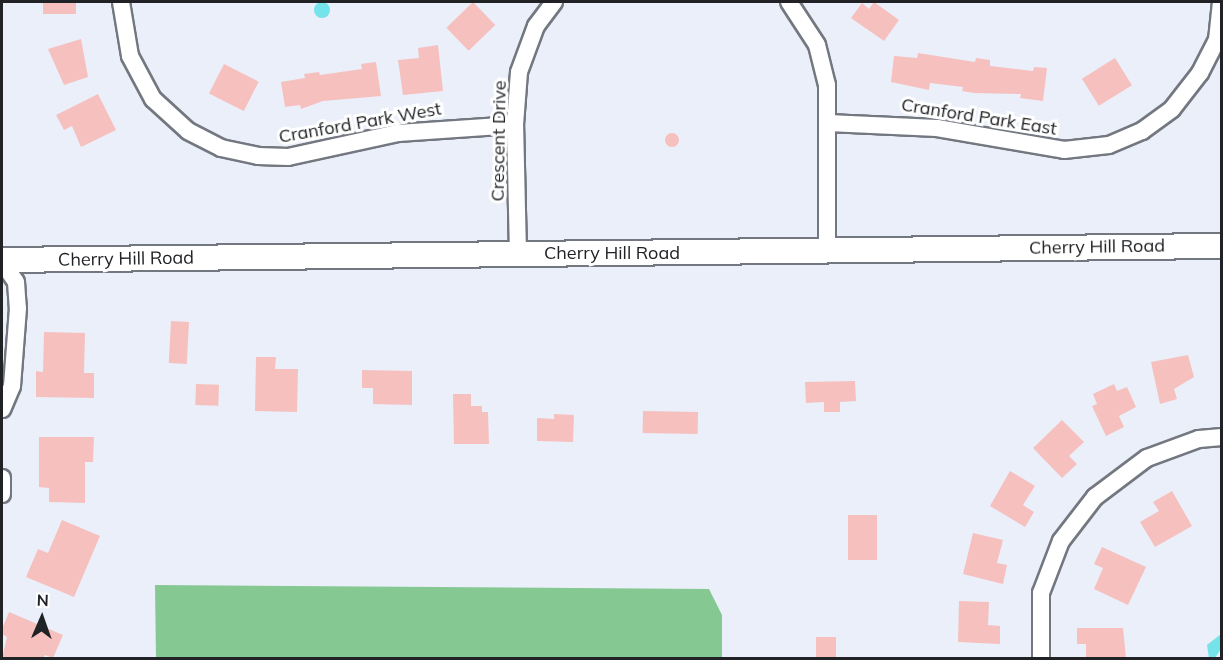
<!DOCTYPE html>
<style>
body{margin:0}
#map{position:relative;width:1223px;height:660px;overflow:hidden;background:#eaeff9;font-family:Mulish,sans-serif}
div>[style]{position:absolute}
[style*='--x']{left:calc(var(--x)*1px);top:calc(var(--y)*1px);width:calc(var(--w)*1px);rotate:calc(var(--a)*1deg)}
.forest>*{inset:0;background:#85c892}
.water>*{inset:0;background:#74e4ea}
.round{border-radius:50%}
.building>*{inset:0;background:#f6c0bf;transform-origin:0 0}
.roads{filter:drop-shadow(2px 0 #737880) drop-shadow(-2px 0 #737880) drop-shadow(0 2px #737880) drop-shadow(0 -2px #737880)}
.minor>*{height:16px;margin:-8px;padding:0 8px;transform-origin:8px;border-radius:8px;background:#fff}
.secondary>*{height:24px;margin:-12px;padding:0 12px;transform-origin:12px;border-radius:12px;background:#fff}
span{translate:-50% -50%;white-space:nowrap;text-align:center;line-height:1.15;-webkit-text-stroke:6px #fff;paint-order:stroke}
.street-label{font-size:18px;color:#202225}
.frame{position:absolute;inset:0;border:3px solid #202225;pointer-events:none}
.north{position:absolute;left:12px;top:588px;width:60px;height:60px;-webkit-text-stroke:4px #fff;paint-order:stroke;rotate:2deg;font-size:16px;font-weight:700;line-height:24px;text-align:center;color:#202225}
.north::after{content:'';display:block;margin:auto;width:21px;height:27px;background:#202225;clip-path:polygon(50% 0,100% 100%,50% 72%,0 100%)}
</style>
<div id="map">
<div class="forest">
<i style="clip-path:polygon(155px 585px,709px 589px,722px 615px,722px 658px,156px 658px)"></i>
</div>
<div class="water">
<i class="round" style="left:314px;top:2px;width:16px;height:16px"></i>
<i style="clip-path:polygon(1221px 634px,1221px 649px,1215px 658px,1209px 658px,1207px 645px)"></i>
</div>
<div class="building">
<i style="left:43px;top:2px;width:33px;height:12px"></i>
<i style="left:473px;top:2px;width:32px;height:37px;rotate:46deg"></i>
<i style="clip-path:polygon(874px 2px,899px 20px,884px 41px,851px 18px,862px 3px,869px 9px)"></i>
<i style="clip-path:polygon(81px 39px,88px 77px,64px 85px,48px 49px)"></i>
<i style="clip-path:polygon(438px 45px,443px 91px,403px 95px,398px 60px,419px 58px,418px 48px)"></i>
<i style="clip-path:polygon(918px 53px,975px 62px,976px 58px,990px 60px,990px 66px,1033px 71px,1034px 67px,1047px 68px,1043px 101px,1020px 98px,1021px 94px,974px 93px,962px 91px,963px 87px,930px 83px,929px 90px,891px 82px,894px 56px,917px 58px)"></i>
<i style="left:1115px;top:58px;width:32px;height:39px;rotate:58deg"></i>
<i style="clip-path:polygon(376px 62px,381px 96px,323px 101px,301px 109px,300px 105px,285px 107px,281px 82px,305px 78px,304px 74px,319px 72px,320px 75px,362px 69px,361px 64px)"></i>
<i style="left:224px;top:64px;width:39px;height:33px;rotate:27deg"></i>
<i style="clip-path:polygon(98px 94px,116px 130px,81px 147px,72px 126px,64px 130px,56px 115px)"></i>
<i class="round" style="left:665px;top:133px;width:14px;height:14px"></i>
<i style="left:171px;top:321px;width:18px;height:42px;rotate:3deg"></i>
<i style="clip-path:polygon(44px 332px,85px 333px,84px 373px,94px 373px,94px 398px,36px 397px,36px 371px,43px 372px)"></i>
<i style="clip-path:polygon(1188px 355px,1194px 377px,1174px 389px,1177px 399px,1160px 404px,1151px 362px)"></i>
<i style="clip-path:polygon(256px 357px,276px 357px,275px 369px,298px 369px,297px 412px,255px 411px)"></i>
<i style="clip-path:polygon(362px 370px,412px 371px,412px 405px,373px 404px,373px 388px,362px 388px)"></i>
<i style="clip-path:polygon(855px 381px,856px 401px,840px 402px,840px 412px,824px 412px,824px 402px,806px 403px,805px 382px)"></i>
<i style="left:196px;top:384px;width:23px;height:21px;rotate:2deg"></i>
<i style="clip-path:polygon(1114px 384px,1117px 391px,1127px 387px,1136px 407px,1119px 416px,1124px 427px,1106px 436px,1092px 406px,1097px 404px,1093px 394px)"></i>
<i style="clip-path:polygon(453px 394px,471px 394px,471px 406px,482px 406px,482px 412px,488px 412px,489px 444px,454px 444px)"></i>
<i style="left:643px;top:411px;width:55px;height:22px;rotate:1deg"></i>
<i style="clip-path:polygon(554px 414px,574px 415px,573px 442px,537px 441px,537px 418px,554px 419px)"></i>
<i style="clip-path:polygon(1062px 420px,1084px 442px,1069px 456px,1077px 464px,1062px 478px,1033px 448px)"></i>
<i style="clip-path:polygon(39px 437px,94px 437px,93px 462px,85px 462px,85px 503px,49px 502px,49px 488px,39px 487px)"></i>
<i style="clip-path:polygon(1010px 471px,1035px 486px,1023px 505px,1034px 512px,1025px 527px,990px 506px)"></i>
<i style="clip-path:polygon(1172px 491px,1192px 526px,1155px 547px,1140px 522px,1159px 511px,1153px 502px)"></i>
<i style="left:848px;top:515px;width:29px;height:45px"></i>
<i style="clip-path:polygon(62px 520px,100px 536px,74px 597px,26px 577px,38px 549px,48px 553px)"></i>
<i style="clip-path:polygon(973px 533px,1003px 540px,997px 563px,1007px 565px,1003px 584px,963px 574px)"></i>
<i style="clip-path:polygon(1102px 547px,1146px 567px,1128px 605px,1094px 589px,1103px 568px,1094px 564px)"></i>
<i style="clip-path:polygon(959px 601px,989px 602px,988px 625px,1000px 626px,1000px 644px,958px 642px)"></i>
<i style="clip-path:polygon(9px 612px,63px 635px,53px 658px,45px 655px,43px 658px,2px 658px,7px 637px,2px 634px,2px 629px)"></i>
<i style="clip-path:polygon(1077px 628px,1123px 628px,1126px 658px,1086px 658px,1086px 644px,1077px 644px)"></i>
<i style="left:816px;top:637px;width:20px;height:21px"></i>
</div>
<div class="roads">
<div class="minor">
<i style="--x:121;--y:2;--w:55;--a:80.5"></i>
<i style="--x:130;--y:56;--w:49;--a:61.9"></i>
<i style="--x:153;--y:99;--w:47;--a:42.4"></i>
<i style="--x:188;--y:131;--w:37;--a:27"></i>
<i style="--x:221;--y:148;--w:38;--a:12"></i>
<i style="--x:258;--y:156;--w:30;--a:2"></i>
<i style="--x:288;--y:157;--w:113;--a:-12.3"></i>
<i style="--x:398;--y:133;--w:117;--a:-3.9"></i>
<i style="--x:789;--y:2;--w:51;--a:56.9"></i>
<i style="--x:817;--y:45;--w:41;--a:76"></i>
<i style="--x:827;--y:85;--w:165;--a:90"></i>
<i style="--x:828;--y:123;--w:109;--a:2.6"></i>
<i style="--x:937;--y:128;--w:129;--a:9.8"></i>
<i style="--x:1064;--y:150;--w:45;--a:-6.3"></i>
<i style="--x:1109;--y:145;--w:36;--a:-23"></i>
<i style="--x:1142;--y:131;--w:37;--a:-36"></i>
<i style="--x:1172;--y:109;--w:46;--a:-52.1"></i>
<i style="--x:1200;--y:73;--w:37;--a:-63"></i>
<i style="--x:1217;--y:40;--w:38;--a:-84"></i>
<i style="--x:518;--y:254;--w:129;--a:-91.3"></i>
<i style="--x:515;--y:125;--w:53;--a:-85.7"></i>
<i style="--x:519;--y:72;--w:49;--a:-69.7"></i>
<i style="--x:536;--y:26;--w:30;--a:-53"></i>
<i style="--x:2;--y:262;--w:24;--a:55"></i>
<i style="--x:16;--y:282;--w:26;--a:86"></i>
<i style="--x:18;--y:308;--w:78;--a:94.4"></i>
<i style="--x:12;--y:386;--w:25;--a:113"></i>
<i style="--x:2;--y:478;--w:16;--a:90"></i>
<i style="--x:1041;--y:658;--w:65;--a:-90"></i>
<i style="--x:1041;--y:593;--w:56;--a:-69"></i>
<i style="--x:1061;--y:541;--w:56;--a:-52.3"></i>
<i style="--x:1095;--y:497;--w:65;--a:-36.9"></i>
<i style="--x:1147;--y:458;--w:55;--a:-20.1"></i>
<i style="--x:1199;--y:439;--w:23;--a:-5"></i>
</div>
<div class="secondary">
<i style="--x:2;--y:260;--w:1220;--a:-0.66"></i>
</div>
</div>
<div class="street-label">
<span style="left:979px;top:117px;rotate:9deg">Cranford Park East</span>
<span style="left:360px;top:123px;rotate:-10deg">Cranford Park West</span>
<span style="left:499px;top:141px;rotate:-89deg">Crescent Drive</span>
<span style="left:1097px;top:247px;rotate:-1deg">Cherry Hill Road</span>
<span style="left:612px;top:253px">Cherry Hill Road</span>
<span style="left:126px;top:259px;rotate:-1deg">Cherry Hill Road</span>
</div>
<div class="frame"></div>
<div class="north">N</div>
</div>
